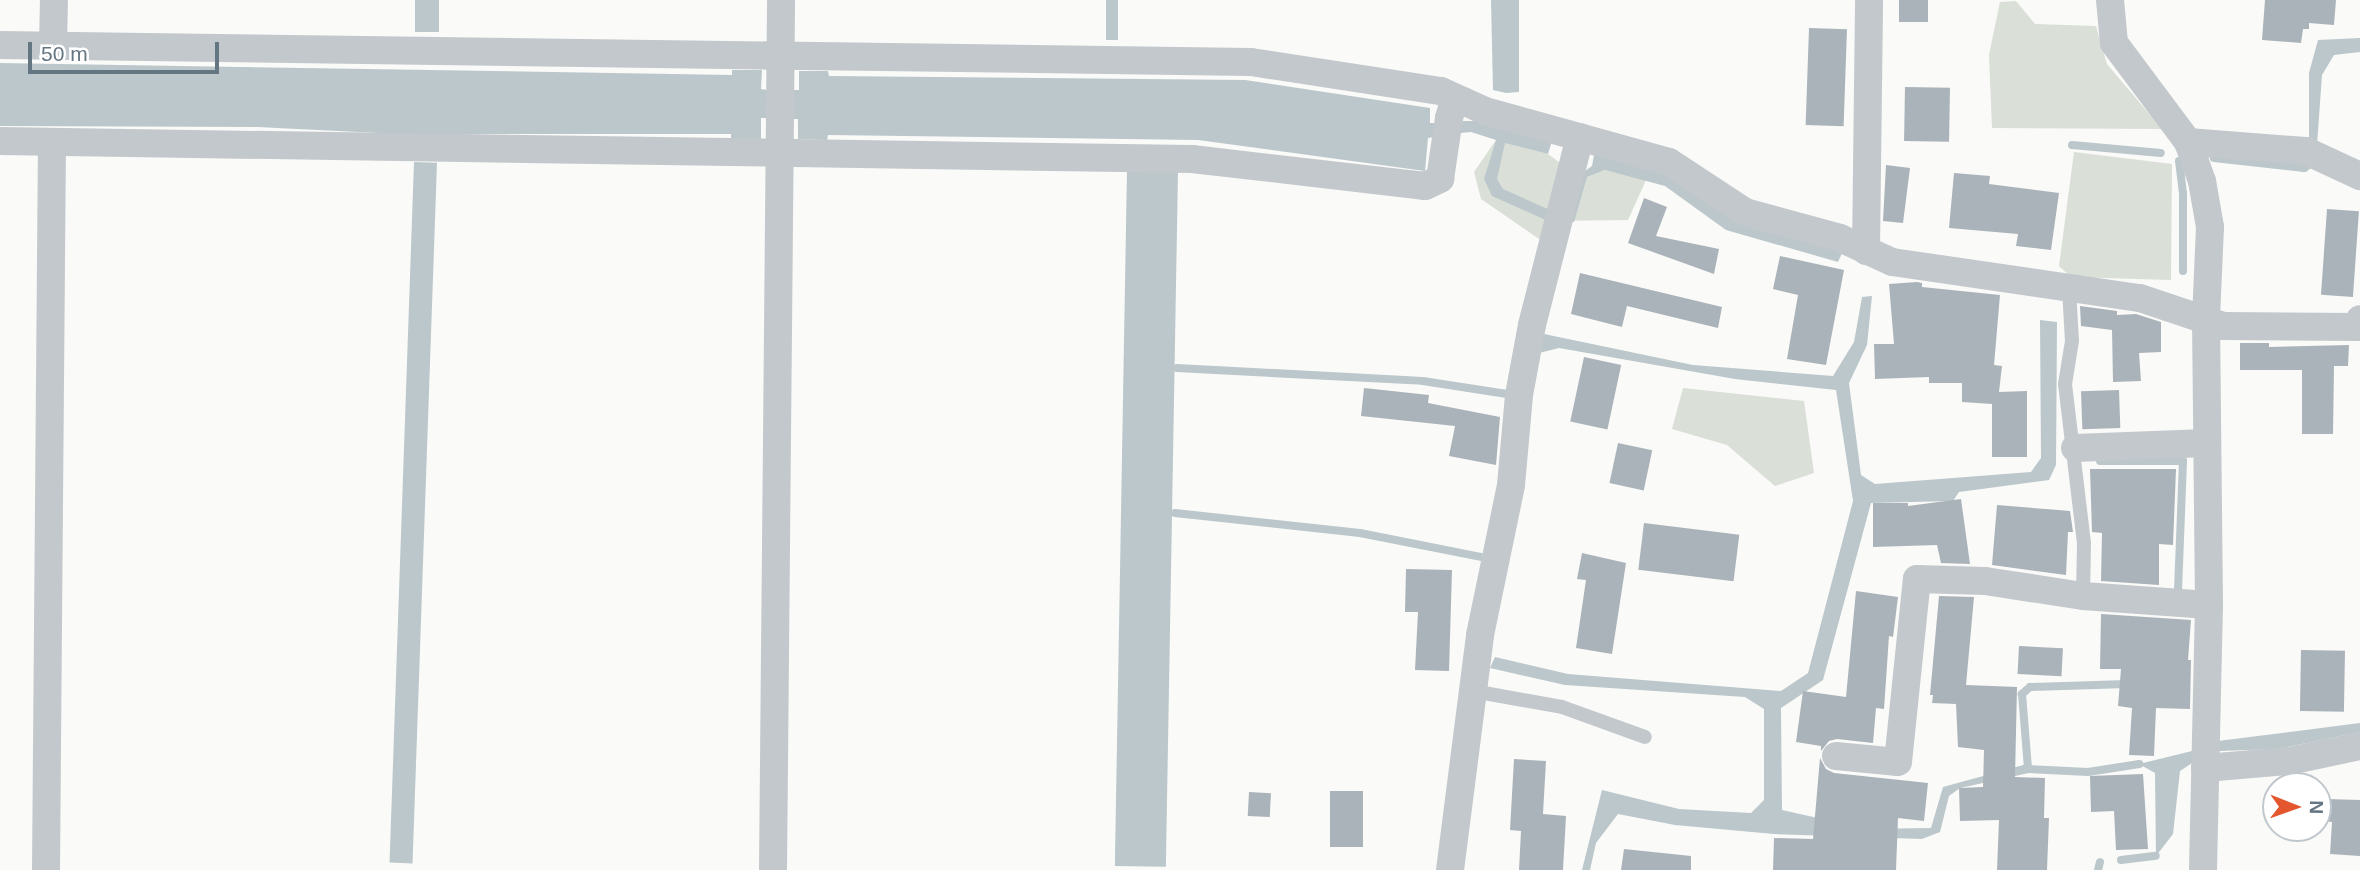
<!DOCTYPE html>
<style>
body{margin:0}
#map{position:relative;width:2360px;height:870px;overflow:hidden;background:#fafaf8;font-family:Helvetica,sans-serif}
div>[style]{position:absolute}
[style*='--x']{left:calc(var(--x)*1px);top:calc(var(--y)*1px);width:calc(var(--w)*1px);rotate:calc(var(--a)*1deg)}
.green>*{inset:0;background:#dadfd7}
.water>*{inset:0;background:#bbc7cb;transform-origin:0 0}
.stream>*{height:8px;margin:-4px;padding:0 4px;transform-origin:4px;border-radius:4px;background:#bbc7cb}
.building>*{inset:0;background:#aab3b9;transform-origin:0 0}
.lane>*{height:14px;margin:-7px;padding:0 7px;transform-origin:7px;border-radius:7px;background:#c3c8cc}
.street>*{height:28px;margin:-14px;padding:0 14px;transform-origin:14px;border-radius:14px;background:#c3c8cc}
span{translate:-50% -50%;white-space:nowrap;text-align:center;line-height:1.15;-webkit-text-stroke:7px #fff;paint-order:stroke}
.north{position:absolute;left:2262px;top:772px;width:70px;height:70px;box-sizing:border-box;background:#fff;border:2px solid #c1c8cd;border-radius:50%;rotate:91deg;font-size:19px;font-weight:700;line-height:28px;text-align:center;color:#657683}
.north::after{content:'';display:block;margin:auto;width:24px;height:32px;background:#e4572e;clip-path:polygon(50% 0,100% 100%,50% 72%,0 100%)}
.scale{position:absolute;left:28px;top:42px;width:191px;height:32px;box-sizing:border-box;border:4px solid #657683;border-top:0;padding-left:9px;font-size:21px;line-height:24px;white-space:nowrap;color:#657683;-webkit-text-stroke:5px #fff;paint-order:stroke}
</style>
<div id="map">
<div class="green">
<i style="clip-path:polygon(2016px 1px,2035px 24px,2096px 26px,2107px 64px,2162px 129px,1992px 128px,1989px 55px,2000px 2px)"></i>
<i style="clip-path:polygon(1496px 140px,1548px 154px,1578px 176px,1587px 177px,1605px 170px,1646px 180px,1628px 220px,1548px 221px,1542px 241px,1481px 199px,1474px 172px)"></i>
<i style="clip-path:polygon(2074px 152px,2172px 164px,2171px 280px,2071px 277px,2059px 266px)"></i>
<i style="clip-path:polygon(1683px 388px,1804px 401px,1814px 473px,1775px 486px,1727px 445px,1672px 429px)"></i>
</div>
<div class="water">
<i style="left:415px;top:0;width:24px;height:32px"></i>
<i style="left:1106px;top:0;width:12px;height:40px"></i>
<i style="clip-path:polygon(1491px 0,1519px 0,1519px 92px,1506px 93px,1493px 90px)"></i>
<i style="clip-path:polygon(2360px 38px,2360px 52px,2334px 55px,2322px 75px,2317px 145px,2309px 143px,2309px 73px,2318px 40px)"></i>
<i style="clip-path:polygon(0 63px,732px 75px,732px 70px,762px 70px,761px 89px,768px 90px,767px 118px,761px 118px,761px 139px,731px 139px,731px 134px,399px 134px,257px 127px,0 126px)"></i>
<i style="clip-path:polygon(799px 71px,828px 71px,829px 76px,1245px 80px,1430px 108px,1430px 123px,1437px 123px,1435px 137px,1428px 138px,1425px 171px,1198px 140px,828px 135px,827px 140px,798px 139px,798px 119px,790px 119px,791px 90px,799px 90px)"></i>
<i style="clip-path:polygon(1461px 121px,1475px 121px,1552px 141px,1548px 154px,1505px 143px,1497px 179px,1503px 189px,1552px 211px,1548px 221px,1492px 196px,1484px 179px,1496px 140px,1471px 132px,1461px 133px)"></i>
<i style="clip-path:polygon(1594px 155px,1670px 176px,1843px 251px,1838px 262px,1726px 230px,1665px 186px,1605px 170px,1587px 177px,1574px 222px,1565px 222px,1578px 176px,1592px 166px)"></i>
<i style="left:414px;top:162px;width:23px;height:701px;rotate:2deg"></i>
<i style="left:1127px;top:170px;width:51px;height:696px;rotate:1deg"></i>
<i style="clip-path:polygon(1872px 296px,1867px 345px,1849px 383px,1861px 475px,1875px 484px,2031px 472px,2041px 458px,2040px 320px,2057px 322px,2056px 465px,2049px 480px,1959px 492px,1953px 501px,1871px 503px,1823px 680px,1781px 708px,1782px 810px,1867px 829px,1931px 828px,1943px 787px,2027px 764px,2029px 773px,1960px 788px,1949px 796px,1940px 832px,1922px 839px,1774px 834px,1675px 825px,1618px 814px,1596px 843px,1590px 870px,1582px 870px,1602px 790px,1679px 809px,1751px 813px,1764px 800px,1764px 709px,1745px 697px,1565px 685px,1490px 668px,1495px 657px,1568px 674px,1781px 691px,1808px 673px,1853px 501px,1836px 390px,1735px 379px,1559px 348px,1539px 353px,1544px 334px,1693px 365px,1833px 376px,1854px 342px,1862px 297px)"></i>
<i style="clip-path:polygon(2360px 723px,2360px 732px,2277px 749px,2219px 751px,2218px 741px)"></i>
<i style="clip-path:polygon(2192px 751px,2192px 763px,2180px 771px,2173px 834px,2156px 856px,2155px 773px,2139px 764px)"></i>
</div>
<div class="stream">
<i style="--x:2072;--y:145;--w:89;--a:5.1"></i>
<i style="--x:2214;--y:158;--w:91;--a:6.3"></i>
<i style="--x:2304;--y:168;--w:7;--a:-34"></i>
<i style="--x:2179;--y:161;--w:32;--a:83"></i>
<i style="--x:2183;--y:193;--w:78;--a:90"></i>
<i style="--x:1177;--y:368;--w:246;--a:3"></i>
<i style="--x:1423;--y:381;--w:85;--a:8.8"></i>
<i style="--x:2100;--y:461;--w:83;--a:0"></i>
<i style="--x:2183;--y:461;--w:128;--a:92.2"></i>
<i style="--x:1175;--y:513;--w:186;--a:6.2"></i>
<i style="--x:1360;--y:533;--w:123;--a:11.2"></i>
<i style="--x:2127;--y:684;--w:97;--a:178.2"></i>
<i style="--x:2030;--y:687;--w:11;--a:139"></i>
<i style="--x:2022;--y:694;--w:75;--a:85.4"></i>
<i style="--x:2028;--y:769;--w:60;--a:2.9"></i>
<i style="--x:2088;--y:772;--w:52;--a:-8.9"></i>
<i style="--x:2121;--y:860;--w:35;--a:-7"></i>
<i style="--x:2098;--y:870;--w:8;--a:-76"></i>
</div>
<div class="building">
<i style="left:1899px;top:0;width:29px;height:22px"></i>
<i style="clip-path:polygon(2265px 0,2336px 0,2334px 25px,2309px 23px,2309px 29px,2303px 29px,2301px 43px,2262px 40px)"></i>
<i style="left:1809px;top:28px;width:38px;height:97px;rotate:2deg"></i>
<i style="left:1905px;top:87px;width:45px;height:54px;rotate:1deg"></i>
<i style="clip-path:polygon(1886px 165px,1910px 168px,1903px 223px,1883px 221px)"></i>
<i style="clip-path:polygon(1954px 173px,1990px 176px,1989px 184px,2059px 193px,2051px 250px,2016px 246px,2018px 234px,1949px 228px)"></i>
<i style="clip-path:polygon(1644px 198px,1667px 207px,1656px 236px,1719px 249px,1714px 274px,1628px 243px)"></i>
<i style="left:2327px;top:209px;width:32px;height:86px;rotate:4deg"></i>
<i style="clip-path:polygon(1780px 256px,1844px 270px,1826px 365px,1787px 359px,1798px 295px,1773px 289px)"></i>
<i style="clip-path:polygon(1580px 273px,1722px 307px,1718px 328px,1627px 306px,1622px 327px,1571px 314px)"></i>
<i style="clip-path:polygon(1917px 282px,1922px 283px,1922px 287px,2000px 295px,1994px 365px,2002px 366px,1999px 392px,2027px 391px,2027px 457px,1992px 457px,1992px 404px,1962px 402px,1962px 383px,1929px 383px,1929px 377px,1875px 379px,1874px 344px,1894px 344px,1889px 284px)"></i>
<i style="clip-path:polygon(2080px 306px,2117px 311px,2117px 315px,2136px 314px,2161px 322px,2161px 352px,2139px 353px,2141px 381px,2113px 382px,2112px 330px,2081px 326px)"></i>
<i style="clip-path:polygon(2240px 343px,2269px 343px,2269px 347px,2349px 345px,2348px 366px,2334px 366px,2333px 434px,2302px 434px,2302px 370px,2240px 370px)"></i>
<i style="left:1584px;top:357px;width:38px;height:66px;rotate:12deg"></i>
<i style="clip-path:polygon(1364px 388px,1429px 395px,1428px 403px,1500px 417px,1496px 465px,1449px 456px,1455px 426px,1361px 416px)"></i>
<i style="left:2119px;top:390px;width:38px;height:38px;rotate:88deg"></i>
<i style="left:1618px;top:443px;width:35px;height:41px;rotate:12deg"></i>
<i style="clip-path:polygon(2090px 469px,2176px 469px,2173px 545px,2159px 544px,2159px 585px,2101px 581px,2102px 533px,2092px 532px)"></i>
<i style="clip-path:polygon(1961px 499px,1970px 564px,1941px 563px,1937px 545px,1873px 547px,1873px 503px,1908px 503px,1908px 506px)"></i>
<i style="clip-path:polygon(1997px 505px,2070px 511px,2073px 532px,2068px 532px,2066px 575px,1992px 565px)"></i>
<i style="left:1644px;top:523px;width:96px;height:47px;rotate:7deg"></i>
<i style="clip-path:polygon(1582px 553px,1626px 563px,1612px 654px,1576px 648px,1586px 580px,1577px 579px)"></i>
<i style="clip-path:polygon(1406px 569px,1452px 570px,1449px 671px,1415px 670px,1418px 612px,1405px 612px)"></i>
<i style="clip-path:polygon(1856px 591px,1898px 597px,1893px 637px,1889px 636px,1884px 709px,1876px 708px,1873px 743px,1837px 739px,1829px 741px,1821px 751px,1821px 746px,1796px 742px,1803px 691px,1846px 697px)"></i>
<i style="clip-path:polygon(1939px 596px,1974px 597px,1966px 685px,2017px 687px,2015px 777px,2045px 778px,2044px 818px,2049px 818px,2047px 870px,1997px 870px,1999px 820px,1960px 821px,1959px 788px,1983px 787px,1984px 750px,1958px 747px,1956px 704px,1932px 703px,1933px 695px,1930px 695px)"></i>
<i style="clip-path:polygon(2101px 614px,2191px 620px,2188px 660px,2191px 660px,2190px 709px,2156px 708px,2154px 756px,2129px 755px,2132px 708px,2118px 706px,2121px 669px,2100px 669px)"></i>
<i style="left:2019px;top:646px;width:44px;height:28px;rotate:3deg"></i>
<i style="left:2301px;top:650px;width:44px;height:61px;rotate:1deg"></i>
<i style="clip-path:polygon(1820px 758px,1826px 769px,1834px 773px,1928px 783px,1924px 821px,1898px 818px,1896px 870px,1773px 870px,1774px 838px,1813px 839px)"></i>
<i style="clip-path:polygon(1514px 759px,1546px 761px,1543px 814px,1566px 816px,1563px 870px,1519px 870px,1521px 831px,1510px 830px)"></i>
<i style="clip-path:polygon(2143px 774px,2148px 849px,2116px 850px,2114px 811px,2091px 812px,2090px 776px)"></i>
<i style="left:1330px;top:791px;width:33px;height:56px"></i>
<i style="left:1249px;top:792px;width:22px;height:24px;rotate:3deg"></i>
<i style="clip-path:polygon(2326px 799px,2360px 800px,2360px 856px,2330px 854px,2332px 822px,2325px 821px)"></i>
<i style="clip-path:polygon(1624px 849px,1691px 856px,1691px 870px,1621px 870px)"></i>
</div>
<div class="lane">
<i style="--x:2069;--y:288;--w:53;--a:86.8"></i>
<i style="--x:2072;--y:341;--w:44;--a:99.2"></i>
<i style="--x:2065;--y:384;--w:160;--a:83.2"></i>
<i style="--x:2084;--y:543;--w:53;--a:91.1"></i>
<i style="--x:1473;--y:691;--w:90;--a:10.2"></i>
<i style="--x:1562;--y:707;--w:88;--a:19.9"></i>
</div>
<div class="street">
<i style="--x:2110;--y:0;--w:43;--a:84.7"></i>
<i style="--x:2114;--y:43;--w:124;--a:53.2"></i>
<i style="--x:2188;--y:142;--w:41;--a:70.3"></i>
<i style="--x:2202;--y:181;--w:47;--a:80.1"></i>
<i style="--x:2210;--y:227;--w:91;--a:92.5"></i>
<i style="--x:2206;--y:318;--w:287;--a:89.4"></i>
<i style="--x:2209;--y:605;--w:265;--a:91.3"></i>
<i style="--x:0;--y:45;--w:1251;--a:0.78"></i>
<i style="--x:1251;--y:62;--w:192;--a:8.7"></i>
<i style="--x:1441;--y:91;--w:48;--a:24.4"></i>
<i style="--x:1485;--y:111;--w:191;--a:15.5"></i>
<i style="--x:1669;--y:162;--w:91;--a:33.3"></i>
<i style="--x:1745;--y:212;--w:98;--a:15.3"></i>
<i style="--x:1840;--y:238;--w:57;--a:24.8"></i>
<i style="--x:1892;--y:262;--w:251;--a:8.3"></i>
<i style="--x:2140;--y:298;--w:88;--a:18.6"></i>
<i style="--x:2223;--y:326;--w:135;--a:0.4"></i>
<i style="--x:2358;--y:327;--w:8;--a:-76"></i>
<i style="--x:53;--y:46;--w:46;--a:-88.8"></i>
<i style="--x:0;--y:141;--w:1192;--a:0.87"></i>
<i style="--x:1192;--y:159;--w:235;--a:6.6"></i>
<i style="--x:1425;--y:186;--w:17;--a:-25"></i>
<i style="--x:1440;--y:179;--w:62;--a:-81.6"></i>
<i style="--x:1449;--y:118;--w:10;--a:-73"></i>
<i style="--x:1452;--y:108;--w:13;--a:-32"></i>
<i style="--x:2188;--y:142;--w:118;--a:4.4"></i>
<i style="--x:2306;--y:151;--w:60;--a:24.8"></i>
<i style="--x:1866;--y:251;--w:251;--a:-89.3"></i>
<i style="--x:2075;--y:448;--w:132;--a:-2.2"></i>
<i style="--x:1836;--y:756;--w:62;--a:5.5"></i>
<i style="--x:1898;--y:762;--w:184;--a:-84.1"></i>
<i style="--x:1917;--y:579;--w:68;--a:1.7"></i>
<i style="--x:1985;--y:581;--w:99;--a:8.7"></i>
<i style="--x:2083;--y:596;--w:126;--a:4.1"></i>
<i style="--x:2205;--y:768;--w:84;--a:-4.8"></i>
<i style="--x:2289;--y:761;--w:73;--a:-11.9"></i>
<i style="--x:46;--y:870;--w:728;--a:-89.53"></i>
<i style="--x:773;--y:870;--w:870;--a:-89.47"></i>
<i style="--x:1450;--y:870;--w:237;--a:-82.7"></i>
<i style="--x:1480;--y:635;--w:153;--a:-78.3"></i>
<i style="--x:1511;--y:485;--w:90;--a:-84.9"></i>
<i style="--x:1519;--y:395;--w:71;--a:-79.5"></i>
<i style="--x:1532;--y:325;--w:194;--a:-75.7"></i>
</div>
<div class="north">N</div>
<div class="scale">50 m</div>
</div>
